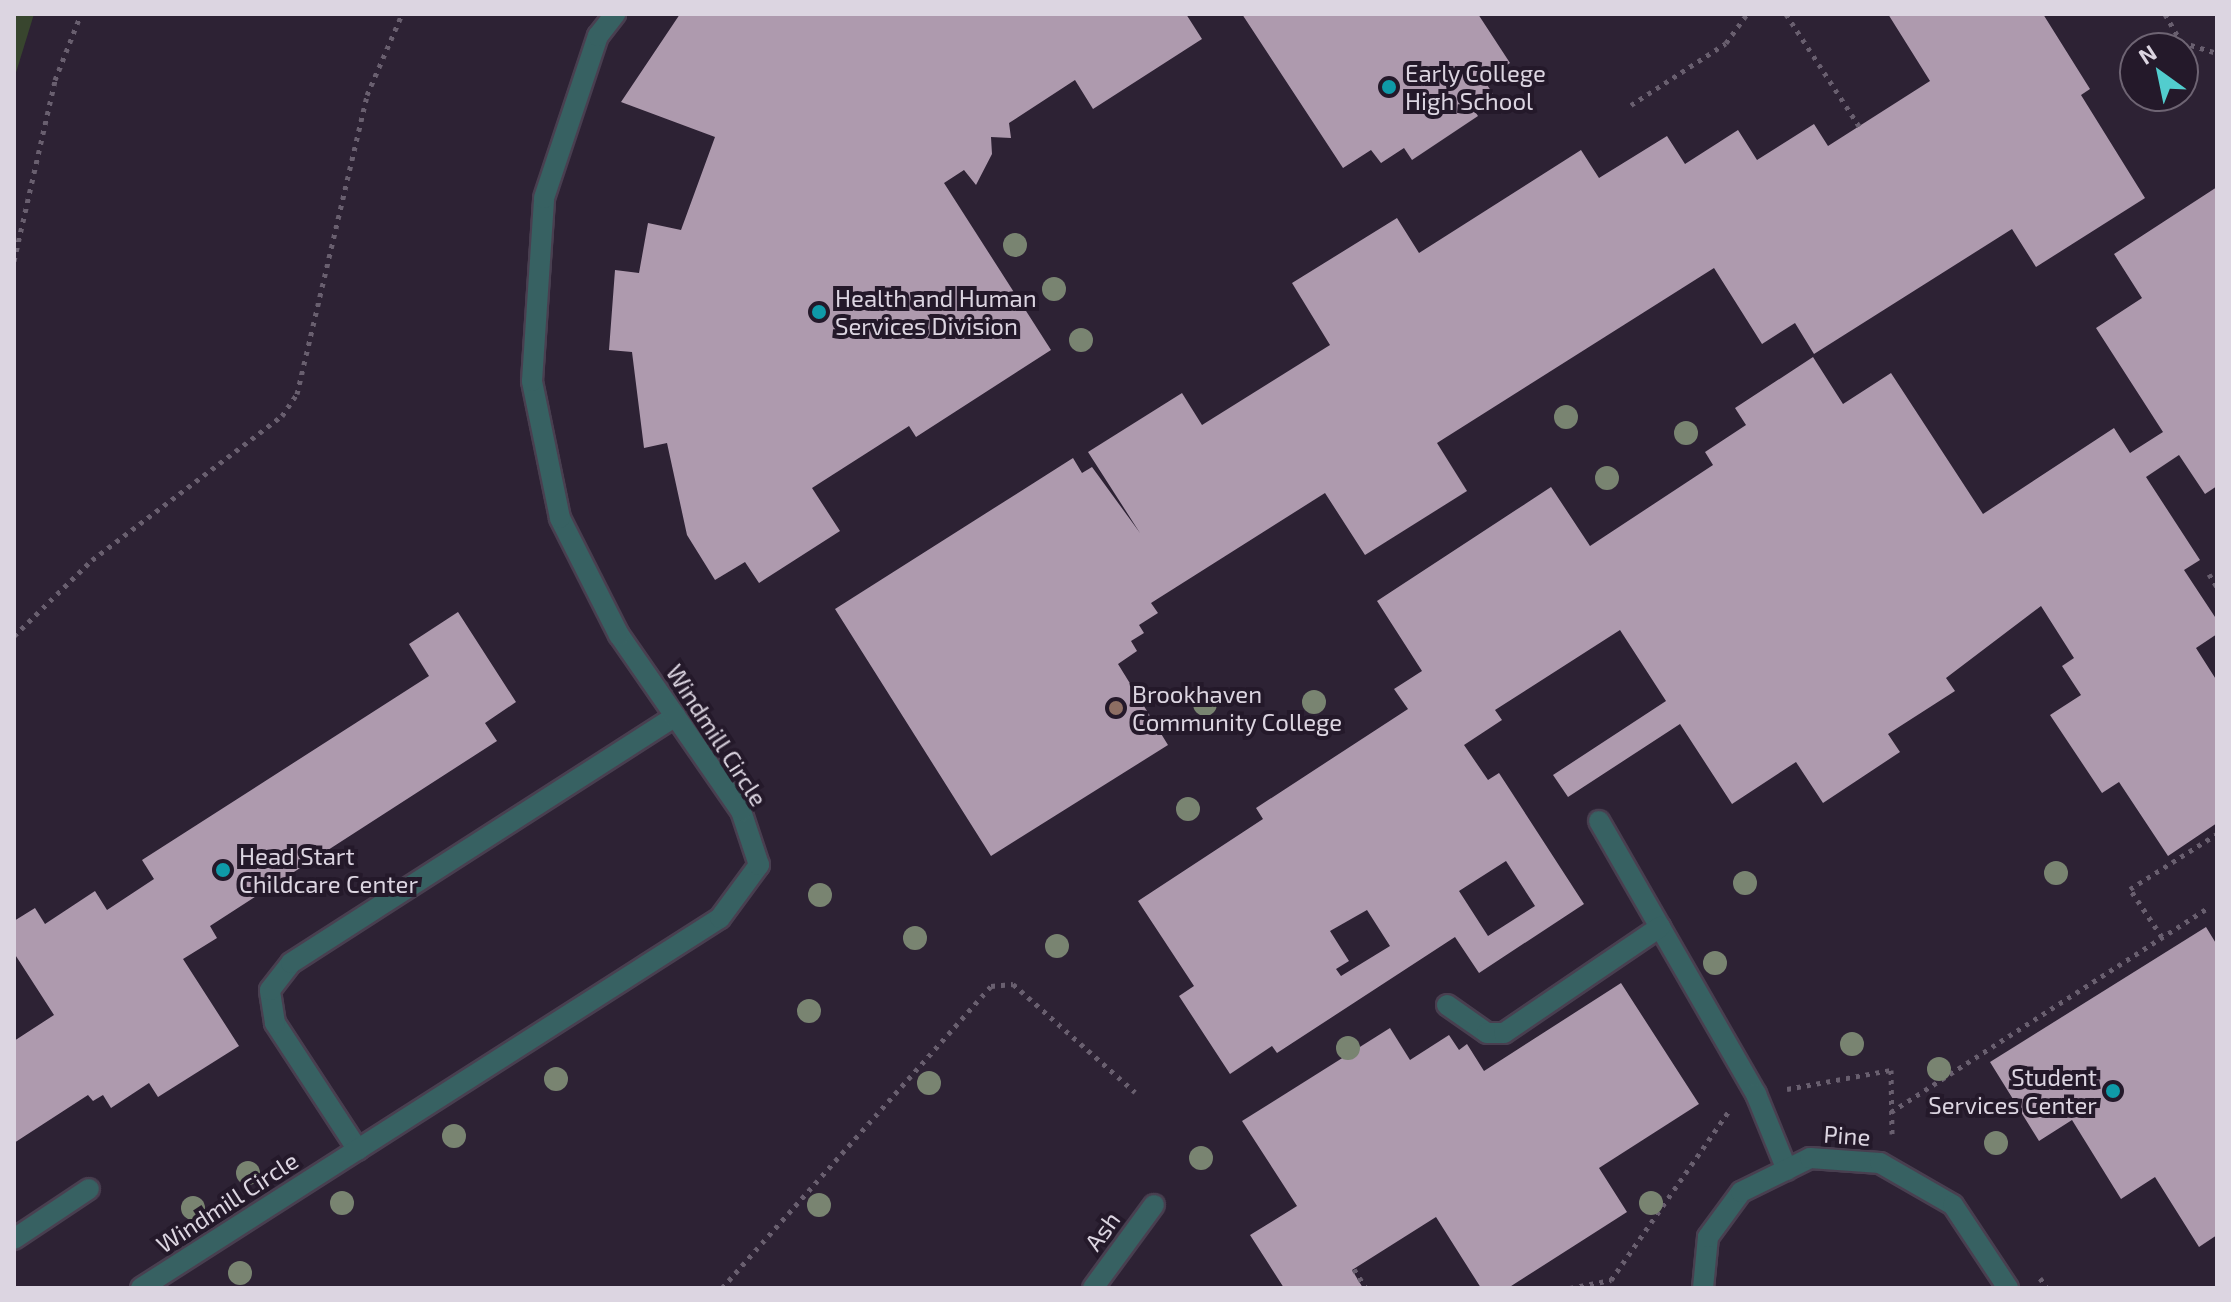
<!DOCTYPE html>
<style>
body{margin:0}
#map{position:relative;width:2231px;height:1302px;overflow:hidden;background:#2d2234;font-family:"Exo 2",sans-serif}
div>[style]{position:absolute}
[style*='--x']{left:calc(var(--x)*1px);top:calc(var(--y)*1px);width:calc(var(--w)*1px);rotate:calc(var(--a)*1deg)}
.green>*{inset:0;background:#38452e}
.building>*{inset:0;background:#ae9aae}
.path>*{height:5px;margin-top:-2.5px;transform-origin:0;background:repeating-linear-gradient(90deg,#695f6f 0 4px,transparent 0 10px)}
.roads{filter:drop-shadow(2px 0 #493f50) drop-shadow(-2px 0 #493f50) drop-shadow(0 2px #493f50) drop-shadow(0 -2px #493f50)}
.service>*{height:20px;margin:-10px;padding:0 10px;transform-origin:10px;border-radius:10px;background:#376162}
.trees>*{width:24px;height:24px;margin:-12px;border-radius:50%;background:#798471}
.dots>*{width:22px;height:22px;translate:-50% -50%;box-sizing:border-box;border:4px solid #24192a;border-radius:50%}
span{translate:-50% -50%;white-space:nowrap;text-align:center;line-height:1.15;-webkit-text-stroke:8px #24192a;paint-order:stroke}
.poi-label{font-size:24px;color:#dcd5e1}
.left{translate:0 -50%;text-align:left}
.right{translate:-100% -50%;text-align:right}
.street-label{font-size:24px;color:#dcd5e1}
.frame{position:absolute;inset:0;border:16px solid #dcd5e1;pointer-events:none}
.north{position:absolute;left:2119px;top:32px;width:80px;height:80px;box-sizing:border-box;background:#24192a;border:2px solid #6e6473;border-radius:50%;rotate:327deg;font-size:22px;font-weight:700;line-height:32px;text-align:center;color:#dcd5e1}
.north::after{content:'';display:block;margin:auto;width:28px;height:36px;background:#52cdce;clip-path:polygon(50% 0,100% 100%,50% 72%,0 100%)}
</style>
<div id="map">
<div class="green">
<i style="clip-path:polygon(14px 14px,34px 14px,14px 79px)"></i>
</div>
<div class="building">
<i style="clip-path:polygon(680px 14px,1186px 14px,1202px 39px,1093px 109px,1075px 80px,1009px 123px,1011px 138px,991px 137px,992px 154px,976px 185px,964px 170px,944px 183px,1051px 350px,916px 437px,909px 426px,812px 488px,840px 531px,759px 583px,745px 562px,715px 580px,687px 535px,667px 443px,644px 448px,632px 352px,609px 350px,615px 270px,639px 273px,648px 223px,681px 230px,715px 137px,621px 102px)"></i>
<i style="clip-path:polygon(1242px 14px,1478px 14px,1510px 63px,1484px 80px,1493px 94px,1472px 107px,1478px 116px,1412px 160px,1404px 148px,1381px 163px,1371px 150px,1343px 168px)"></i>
<i style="clip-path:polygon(1888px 14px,2043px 14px,2090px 89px,2081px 95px,2145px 198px,2036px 267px,2012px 229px,1814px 354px,1795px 323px,1762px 344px,1714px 268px,1437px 443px,1467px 491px,1365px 555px,1325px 493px,1151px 603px,1158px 613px,1139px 625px,1144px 633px,1131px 641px,1137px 651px,1118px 664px,1168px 745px,991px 856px,835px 609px,1073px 458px,1082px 473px,1092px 467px,1140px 533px,1088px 452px,1182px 393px,1202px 425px,1330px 345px,1292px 283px,1397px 218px,1419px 253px,1581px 150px,1599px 178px,1667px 136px,1685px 164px,1738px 130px,1757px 160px,1814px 124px,1828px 146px,1930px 81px)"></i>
<i style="clip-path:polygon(evenodd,2217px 187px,2217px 486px,2205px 494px,2179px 455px,2146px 477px,2200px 560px,2184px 570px,2217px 620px,2217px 634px,2196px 648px,2217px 681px,2217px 823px,2168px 856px,2119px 782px,2102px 793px,2050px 715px,2081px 695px,2062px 666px,2074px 658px,2041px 606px,1946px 678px,1955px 691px,1888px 734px,1900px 752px,1823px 803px,1796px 762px,1732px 804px,1680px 724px,1568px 797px,1553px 775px,1666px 701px,1620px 630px,1495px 710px,1502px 720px,1464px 745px,1488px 780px,1499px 773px,1584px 904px,1479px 973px,1455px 937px,1277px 1053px,1272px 1046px,1230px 1074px,1179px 996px,1194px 986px,1138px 901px,1263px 819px,1256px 808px,1408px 709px,1394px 689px,1422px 671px,1377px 601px,1551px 487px,1590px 546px,1713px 465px,1705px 452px,1746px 425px,1735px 408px,1813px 357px,1843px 404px,1891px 373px,1983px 514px,2114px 428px,2130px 453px,2163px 432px,2096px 328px,2142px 298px,2114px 254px,2217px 187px,1506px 861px,1535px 906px,1488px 936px,1459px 891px,1506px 861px,2217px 187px,1367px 910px,1390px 946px,1341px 976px,1336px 969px,1349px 961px,1330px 931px,1367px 910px)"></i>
<i style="clip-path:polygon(458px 612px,516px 702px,485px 723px,497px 741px,210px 926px,217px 938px,183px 959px,239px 1046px,158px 1097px,149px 1083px,111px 1108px,103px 1095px,93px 1101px,88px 1095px,14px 1143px,14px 1041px,54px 1015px,14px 953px,14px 921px,35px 908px,45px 924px,95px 891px,107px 910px,154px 879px,142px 860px,429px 676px,409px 644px)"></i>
<i style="clip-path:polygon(2206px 927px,2217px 945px,2217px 1235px,2199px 1247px,2155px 1177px,2121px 1199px,2072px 1120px,2039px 1141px,1990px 1062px)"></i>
<i style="clip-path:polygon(1621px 983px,1699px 1104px,1599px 1168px,1627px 1212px,1508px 1288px,1481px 1288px,1436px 1217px,1352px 1270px,1363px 1288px,1284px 1288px,1250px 1235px,1297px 1206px,1242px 1121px,1390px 1028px,1410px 1060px,1449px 1035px,1459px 1050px,1467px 1044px,1484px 1071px)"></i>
</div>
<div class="path">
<i style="--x:1786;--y:14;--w:134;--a:56.9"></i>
<i style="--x:2165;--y:14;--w:32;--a:60"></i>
<i style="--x:2181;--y:42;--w:38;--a:17"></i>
<i style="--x:1631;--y:105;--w:113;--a:-33.1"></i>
<i style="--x:1726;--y:43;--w:36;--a:-54"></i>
<i style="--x:14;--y:261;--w:186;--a:-77.2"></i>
<i style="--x:55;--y:80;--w:71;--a:-68.5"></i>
<i style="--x:2209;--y:574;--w:15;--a:58"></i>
<i style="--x:14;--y:636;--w:109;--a:-44.3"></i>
<i style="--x:92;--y:560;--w:238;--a:-37.2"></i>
<i style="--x:282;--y:416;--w:27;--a:-56"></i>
<i style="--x:297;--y:394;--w:307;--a:-76.8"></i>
<i style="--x:367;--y:95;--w:88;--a:-66.6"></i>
<i style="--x:2162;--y:937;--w:58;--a:-123.7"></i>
<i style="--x:2130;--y:889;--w:103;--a:-32.3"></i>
<i style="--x:1787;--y:1089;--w:106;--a:-10.4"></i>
<i style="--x:1891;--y:1070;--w:64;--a:89.1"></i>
<i style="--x:1891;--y:1112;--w:377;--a:-32.8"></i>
<i style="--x:1354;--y:1269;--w:22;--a:58"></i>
<i style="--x:2040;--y:1278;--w:12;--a:55"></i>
<i style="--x:722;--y:1288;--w:404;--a:-48.3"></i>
<i style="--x:991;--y:986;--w:22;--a:-5"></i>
<i style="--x:1013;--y:984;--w:163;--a:41.5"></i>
<i style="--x:1570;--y:1288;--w:42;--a:-11"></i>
<i style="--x:1611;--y:1280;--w:205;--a:-55.1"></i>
</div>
<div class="roads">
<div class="service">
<i style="--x:1599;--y:821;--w:315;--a:60.1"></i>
<i style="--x:1756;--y:1094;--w:82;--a:67.8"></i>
<i style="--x:1447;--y:1005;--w:49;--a:35"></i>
<i style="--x:1487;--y:1033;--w:17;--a:0"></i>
<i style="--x:1504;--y:1033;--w:189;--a:-34.2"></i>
<i style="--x:358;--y:1150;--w:152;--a:-123.2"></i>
<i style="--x:275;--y:1023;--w:33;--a:-99"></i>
<i style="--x:270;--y:990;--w:34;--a:-52"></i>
<i style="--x:291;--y:963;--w:457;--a:-32.7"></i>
<i style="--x:14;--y:1239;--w:90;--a:-33.7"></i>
<i style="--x:141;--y:1288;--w:687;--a:-32.58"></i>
<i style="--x:720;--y:918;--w:66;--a:-53.7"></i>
<i style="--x:759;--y:865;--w:57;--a:-108.4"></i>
<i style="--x:741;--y:811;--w:214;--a:-124.7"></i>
<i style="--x:619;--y:635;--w:131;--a:-116.8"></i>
<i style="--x:560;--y:518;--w:140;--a:-101.6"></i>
<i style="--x:532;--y:381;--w:183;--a:-86.2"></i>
<i style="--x:544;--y:198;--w:171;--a:-71.6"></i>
<i style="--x:598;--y:36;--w:28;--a:-52"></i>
<i style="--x:1093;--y:1288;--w:103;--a:-53.7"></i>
<i style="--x:1703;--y:1288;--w:51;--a:-84.4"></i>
<i style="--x:1708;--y:1237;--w:56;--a:-53.7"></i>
<i style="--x:1741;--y:1192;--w:77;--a:-26.2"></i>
<i style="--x:1810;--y:1158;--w:70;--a:4.1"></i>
<i style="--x:1880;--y:1163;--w:84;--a:29.9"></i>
<i style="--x:1953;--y:1205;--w:100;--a:56.5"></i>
</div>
</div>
<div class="trees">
<i style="left:1015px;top:245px"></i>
<i style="left:1054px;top:289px"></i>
<i style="left:1081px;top:340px"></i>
<i style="left:1566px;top:417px"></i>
<i style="left:1686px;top:433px"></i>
<i style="left:1607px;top:478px"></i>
<i style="left:1314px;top:702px"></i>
<i style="left:1205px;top:704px"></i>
<i style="left:1188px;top:809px"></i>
<i style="left:2056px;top:873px"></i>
<i style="left:1745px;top:883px"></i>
<i style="left:820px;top:895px"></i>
<i style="left:915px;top:938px"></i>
<i style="left:1057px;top:946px"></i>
<i style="left:1715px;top:963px"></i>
<i style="left:809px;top:1011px"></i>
<i style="left:1852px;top:1044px"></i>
<i style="left:1348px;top:1048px"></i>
<i style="left:1939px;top:1069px"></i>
<i style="left:556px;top:1079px"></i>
<i style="left:929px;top:1083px"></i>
<i style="left:454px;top:1136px"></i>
<i style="left:1996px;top:1143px"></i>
<i style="left:1201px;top:1158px"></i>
<i style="left:248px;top:1173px"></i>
<i style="left:342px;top:1203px"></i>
<i style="left:1651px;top:1203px"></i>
<i style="left:819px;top:1205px"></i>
<i style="left:193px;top:1208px"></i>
<i style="left:240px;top:1273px"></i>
</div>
<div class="dots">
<i style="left:1389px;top:87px;background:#0f9aa8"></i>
<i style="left:819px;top:312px;background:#0f9aa8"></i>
<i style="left:1116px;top:708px;background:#8d6e63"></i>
<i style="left:223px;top:870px;background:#0f9aa8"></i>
<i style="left:2113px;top:1091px;background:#0f9aa8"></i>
</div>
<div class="poi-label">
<span class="left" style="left:1405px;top:87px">Early College<br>High School</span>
<span class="left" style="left:835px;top:312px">Health and Human<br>Services Division</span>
<span class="left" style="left:1132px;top:708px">Brookhaven<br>Community College</span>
<span class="left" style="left:239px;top:870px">Head Start<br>Childcare Center</span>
<span class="right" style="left:2097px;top:1091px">Student<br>Services Center</span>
</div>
<div class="street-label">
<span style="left:717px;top:735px;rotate:57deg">Windmill Circle</span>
<span style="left:1847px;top:1135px;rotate:4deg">Pine</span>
<span style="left:227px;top:1202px;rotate:-33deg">Windmill Circle</span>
<span style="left:1102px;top:1231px;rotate:-54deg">Ash</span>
</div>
<div class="frame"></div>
<div class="north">N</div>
</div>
